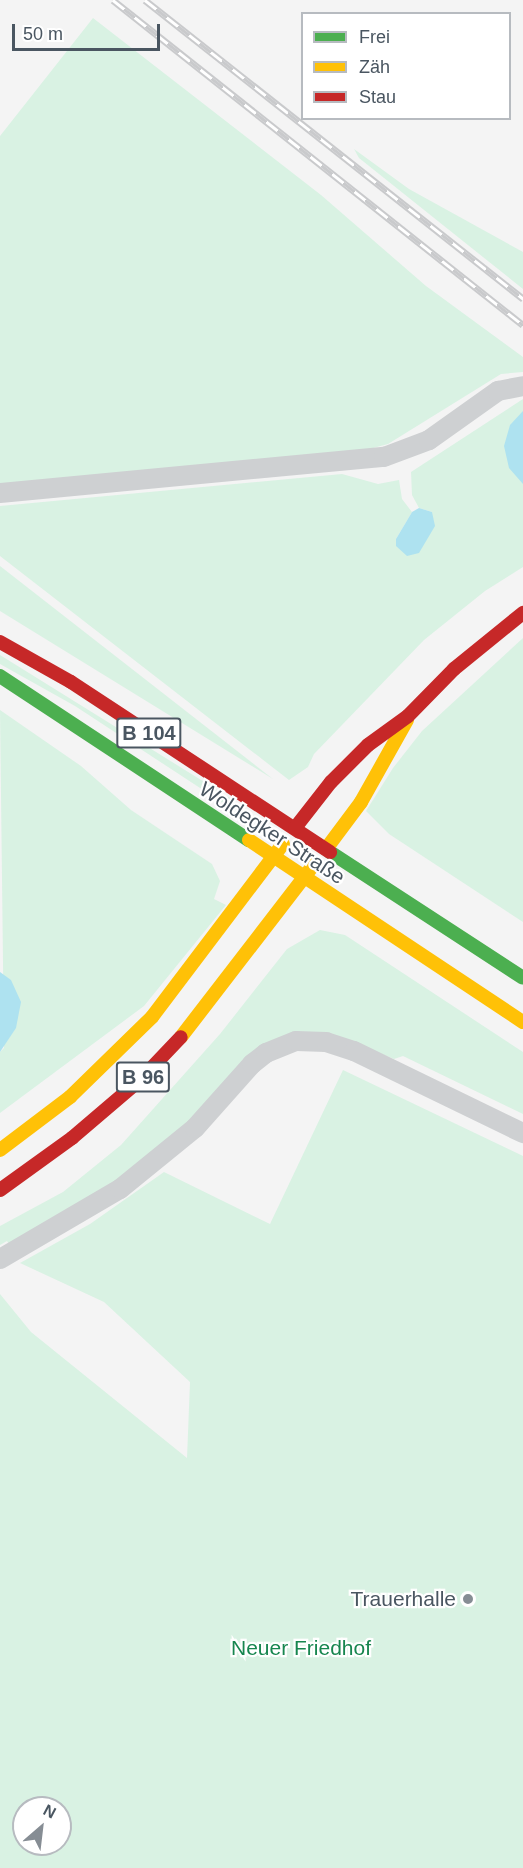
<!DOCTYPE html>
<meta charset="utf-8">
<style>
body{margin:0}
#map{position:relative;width:523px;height:1868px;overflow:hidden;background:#f4f4f4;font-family:Arial,sans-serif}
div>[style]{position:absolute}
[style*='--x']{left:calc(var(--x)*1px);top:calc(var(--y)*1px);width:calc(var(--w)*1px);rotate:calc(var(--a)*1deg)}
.green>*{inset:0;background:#d9f2e3}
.water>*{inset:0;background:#aee2f0}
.street>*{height:20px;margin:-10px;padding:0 10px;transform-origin:10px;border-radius:10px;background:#ced0d2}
.fast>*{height:14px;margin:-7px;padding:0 7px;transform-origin:7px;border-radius:7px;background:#4caf50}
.slow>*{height:14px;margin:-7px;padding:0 7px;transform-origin:7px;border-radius:7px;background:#ffc107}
.jam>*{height:14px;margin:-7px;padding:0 7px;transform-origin:7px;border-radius:7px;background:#c62828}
.rail>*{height:7px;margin-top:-3.5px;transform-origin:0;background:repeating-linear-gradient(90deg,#fff 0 14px,#c9cacc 0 28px);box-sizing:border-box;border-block:2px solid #c9cacc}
.dots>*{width:16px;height:16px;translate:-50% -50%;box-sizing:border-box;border:3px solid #fff;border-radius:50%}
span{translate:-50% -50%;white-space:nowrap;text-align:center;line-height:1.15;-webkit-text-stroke:4.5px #fff;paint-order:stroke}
.shield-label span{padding:2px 4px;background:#fff;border:2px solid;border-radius:4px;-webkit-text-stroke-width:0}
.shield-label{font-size:20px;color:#4a5661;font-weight:700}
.street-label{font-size:21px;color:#4a5661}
.poi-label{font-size:21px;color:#4a5661}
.right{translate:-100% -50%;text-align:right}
.park-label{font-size:21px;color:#17864f}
.legend{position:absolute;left:301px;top:12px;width:210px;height:108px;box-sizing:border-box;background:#fff;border:2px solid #b7bbc0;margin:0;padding:8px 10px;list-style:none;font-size:18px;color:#4a5661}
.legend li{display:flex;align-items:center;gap:12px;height:30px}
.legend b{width:30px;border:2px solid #b7bbc0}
.north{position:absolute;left:12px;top:1796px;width:60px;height:60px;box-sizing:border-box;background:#fff;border:2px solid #b7bbc0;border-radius:50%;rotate:28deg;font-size:16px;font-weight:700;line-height:24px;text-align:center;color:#4a5661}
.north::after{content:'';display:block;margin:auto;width:21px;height:27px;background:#868d94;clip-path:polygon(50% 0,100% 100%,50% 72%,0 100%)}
.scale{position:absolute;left:12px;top:24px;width:148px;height:27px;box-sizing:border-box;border:3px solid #4a5661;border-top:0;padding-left:8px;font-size:18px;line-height:21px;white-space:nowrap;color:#4a5661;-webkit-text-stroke:4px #fff;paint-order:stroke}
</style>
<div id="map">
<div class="green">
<i style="clip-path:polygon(93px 18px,321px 195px,426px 286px,523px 357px,523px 372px,501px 374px,388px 444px,362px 451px,0 484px,0 136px)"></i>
<i style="clip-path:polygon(354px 149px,409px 189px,523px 252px,523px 289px,359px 158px)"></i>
<i style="clip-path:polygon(523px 399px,523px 567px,485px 591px,424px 640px,314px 754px,308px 767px,289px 780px,0 556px,0 506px,342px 474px,378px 484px,399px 480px,402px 499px,412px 512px,396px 539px,432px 512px,419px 508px,412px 495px,411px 472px)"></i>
<i style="clip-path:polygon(0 566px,273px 779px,0 611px)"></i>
<i style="clip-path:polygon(523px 638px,523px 922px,389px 834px,366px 811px,393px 768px,422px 731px)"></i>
<i style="clip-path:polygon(0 655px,230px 798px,226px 805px,75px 706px,0 664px)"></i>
<i style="clip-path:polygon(0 710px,81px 766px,131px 810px,212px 864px,220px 881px,214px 899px,226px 905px,144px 1006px,0 1113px,0 1052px,4px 1048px)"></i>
<i style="clip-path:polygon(320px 930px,345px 935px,523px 1052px,523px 1114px,403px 1056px,394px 1059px,352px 1042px,295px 1034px,116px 1183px,10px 1246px,7px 1241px,0 1245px,0 1226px,63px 1192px,121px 1145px,220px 1034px,287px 949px)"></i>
<i style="clip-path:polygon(evenodd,343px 1070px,523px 1156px,523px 1868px,0 1868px,0 1294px,31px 1332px,187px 1458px,190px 1382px,104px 1302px,20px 1263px,90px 1224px,164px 1172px,270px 1224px,343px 1070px,24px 1808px,60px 1808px,60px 1844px,24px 1844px,24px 1808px)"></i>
</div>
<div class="water">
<i style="clip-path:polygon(523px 411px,523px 484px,509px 468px,504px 446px,510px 425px)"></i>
<i style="clip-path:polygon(419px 508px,432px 512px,435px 526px,419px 553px,407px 556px,396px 546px,396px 539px,412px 512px)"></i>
<i style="clip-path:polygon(0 972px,11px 980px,21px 1002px,16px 1028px,0 1052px)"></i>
</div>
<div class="street">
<i style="--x:0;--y:493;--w:386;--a:-5.4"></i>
<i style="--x:384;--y:457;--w:48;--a:-20.7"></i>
<i style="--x:429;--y:440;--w:85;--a:-35.4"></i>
<i style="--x:498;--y:391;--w:25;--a:-11"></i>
<i style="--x:0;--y:1259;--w:139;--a:-30.3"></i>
<i style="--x:120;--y:1189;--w:97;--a:-39.1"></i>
<i style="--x:195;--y:1128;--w:86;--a:-48.3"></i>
<i style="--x:252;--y:1064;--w:18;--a:-38"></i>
<i style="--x:266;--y:1053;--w:32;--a:-22"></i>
<i style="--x:296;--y:1041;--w:30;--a:2"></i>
<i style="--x:326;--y:1042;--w:29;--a:18"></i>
<i style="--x:354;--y:1051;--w:188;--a:25.9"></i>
</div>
<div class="fast">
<i style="--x:0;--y:676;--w:298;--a:33.4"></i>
<i style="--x:330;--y:852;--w:230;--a:33.1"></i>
</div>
<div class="slow">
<i style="--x:249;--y:840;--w:329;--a:33.6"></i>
<i style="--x:326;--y:849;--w:59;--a:-53.3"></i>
<i style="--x:361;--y:802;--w:94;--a:-60.7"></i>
<i style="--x:181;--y:1037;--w:220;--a:-52.4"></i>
<i style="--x:0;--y:1150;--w:88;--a:-37.1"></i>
<i style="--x:70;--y:1097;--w:115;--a:-44.3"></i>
<i style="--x:152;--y:1017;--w:217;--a:-52.9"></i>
</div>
<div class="jam">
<i style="--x:0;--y:642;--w:81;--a:29.4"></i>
<i style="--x:71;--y:682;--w:310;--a:33.3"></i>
<i style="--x:295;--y:828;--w:58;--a:-52"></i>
<i style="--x:331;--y:782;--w:52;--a:-45"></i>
<i style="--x:368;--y:745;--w:49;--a:-35.9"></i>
<i style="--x:408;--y:716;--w:66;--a:-45.6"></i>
<i style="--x:454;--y:669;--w:89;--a:-39.1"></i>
<i style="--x:0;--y:1190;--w:89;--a:-35.8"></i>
<i style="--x:72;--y:1138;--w:89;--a:-40.5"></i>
<i style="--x:140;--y:1080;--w:59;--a:-46.4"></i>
</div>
<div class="rail">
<i style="--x:113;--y:0;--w:523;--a:38.4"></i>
<i style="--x:145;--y:0;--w:482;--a:38.3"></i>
</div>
<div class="dots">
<i style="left:468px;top:1599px;background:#868d94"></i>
</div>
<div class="shield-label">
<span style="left:149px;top:733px">B 104</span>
<span style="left:143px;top:1077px">B 96</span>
</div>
<div class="street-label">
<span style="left:272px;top:833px;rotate:33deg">Woldegker Straße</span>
</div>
<div class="poi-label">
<span class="right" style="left:456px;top:1599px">Trauerhalle</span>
</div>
<div class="park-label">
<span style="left:301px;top:1648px">Neuer Friedhof</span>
</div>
<ul class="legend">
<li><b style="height:8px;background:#4caf50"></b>Frei</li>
<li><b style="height:8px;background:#ffc107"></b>Zäh</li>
<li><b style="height:8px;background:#c62828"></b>Stau</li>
</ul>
<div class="north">N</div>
<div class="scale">50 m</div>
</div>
